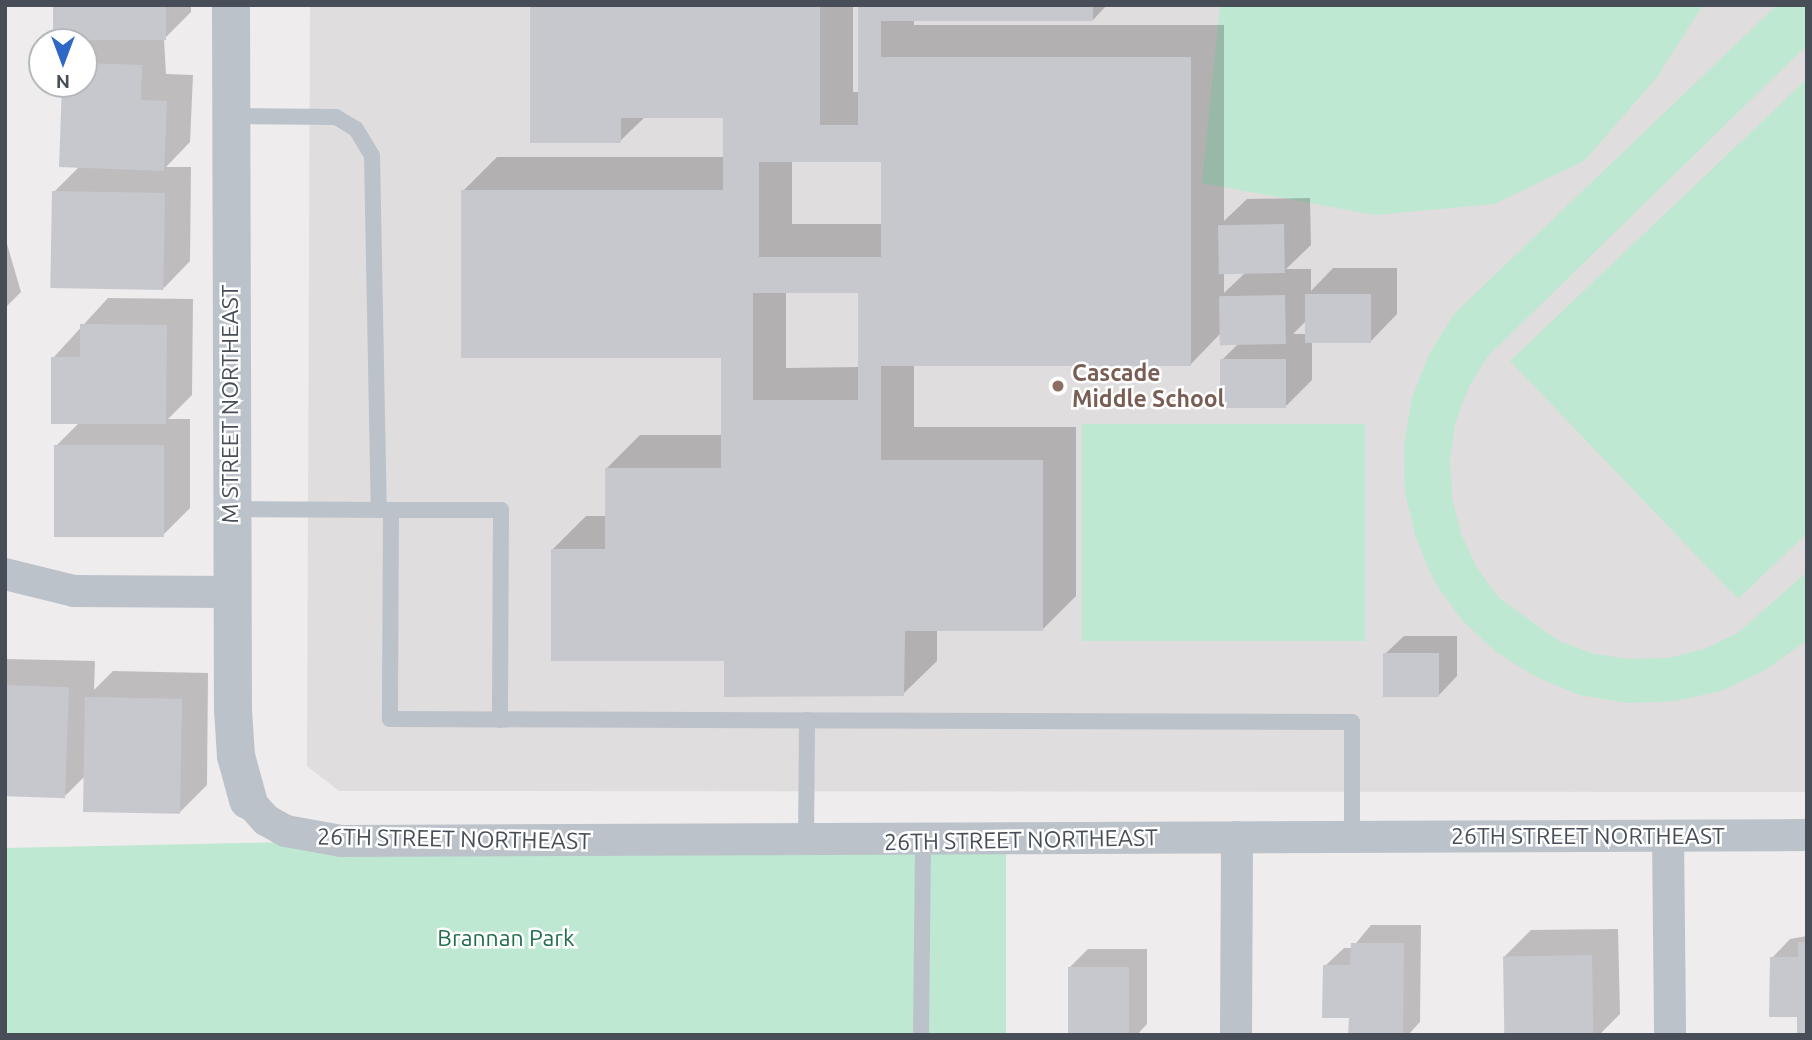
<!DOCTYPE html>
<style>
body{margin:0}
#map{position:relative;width:1812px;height:1040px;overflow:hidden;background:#eeecec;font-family:Ubuntu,sans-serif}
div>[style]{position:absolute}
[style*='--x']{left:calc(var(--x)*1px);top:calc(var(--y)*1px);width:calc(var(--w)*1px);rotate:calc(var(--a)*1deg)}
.education>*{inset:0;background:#dfdddd}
.green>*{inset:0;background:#bee8d1;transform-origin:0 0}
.shadow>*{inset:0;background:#0003}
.building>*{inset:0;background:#c7c8ce;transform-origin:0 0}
.service>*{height:16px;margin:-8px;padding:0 8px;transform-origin:8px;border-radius:8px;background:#bcc2ca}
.minor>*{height:32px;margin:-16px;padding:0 16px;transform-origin:16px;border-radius:16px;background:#bcc2ca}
.tertiary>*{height:38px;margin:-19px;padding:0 19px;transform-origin:19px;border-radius:19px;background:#bcc2ca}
.dots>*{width:19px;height:19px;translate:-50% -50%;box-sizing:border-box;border:4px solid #fff;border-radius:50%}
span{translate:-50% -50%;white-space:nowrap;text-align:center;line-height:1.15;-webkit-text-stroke:5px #fff;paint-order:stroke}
.education-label{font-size:23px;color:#785e54;font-weight:700}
.left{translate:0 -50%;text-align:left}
.street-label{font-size:23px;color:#474e57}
.park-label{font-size:23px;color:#216e4c}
.frame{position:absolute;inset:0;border:7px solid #474e57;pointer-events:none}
.north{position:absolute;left:28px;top:28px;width:70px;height:70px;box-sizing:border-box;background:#fff;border:2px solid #b5b8bc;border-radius:50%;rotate:180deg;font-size:19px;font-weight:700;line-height:28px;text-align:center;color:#474e57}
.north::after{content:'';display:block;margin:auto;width:24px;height:32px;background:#2e67c6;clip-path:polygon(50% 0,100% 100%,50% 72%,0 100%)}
</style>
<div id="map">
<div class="education">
<i style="clip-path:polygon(310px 5px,1807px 5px,1807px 792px,339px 791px,307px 766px)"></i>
</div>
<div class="green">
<i style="clip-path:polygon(1220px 5px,1703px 5px,1657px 77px,1584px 161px,1494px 204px,1375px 215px,1202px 183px)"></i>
<i style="clip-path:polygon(1777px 5px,1807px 5px,1807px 45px,1487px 357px,1468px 389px,1455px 424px,1450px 460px,1452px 497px,1461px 534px,1477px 568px,1499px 598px,1559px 641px,1594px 654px,1631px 659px,1668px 658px,1704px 649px,1738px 633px,1807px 572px,1807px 640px,1764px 671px,1721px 691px,1675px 701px,1627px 703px,1580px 695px,1536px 677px,1496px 652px,1462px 620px,1434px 581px,1416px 538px,1405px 492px,1404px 445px,1412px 398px,1429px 354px,1454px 314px)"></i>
<i style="clip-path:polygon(1807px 79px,1807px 533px,1738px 599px,1510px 361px)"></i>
<i style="left:1365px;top:424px;width:217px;height:283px;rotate:90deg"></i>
<i style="clip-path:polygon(341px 841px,1006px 841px,1006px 1035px,5px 1035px,5px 848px)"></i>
</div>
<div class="shadow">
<i style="clip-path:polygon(54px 5px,191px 5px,191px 12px,164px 39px,166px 74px,193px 75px,190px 142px,166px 167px,191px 167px,190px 261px,164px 288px,54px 192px,80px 166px,64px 84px,84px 84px,84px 44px,89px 38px)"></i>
<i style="clip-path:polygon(evenodd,531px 5px,853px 5px,853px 92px,859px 92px,859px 5px,1107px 5px,1093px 20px,914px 20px,914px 25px,1224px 25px,1224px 221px,1247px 199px,1310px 198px,1311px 245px,1286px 269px,1311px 269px,1311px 291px,1333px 268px,1397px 268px,1397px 314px,1371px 341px,1312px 342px,1312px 380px,1285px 407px,1221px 361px,1239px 343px,1221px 333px,1191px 364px,914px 364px,914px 427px,1076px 427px,1076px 596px,1042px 630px,937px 630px,937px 661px,903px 694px,726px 660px,553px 549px,586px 516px,607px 516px,607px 468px,640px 435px,723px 435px,723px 356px,463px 191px,497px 157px,725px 157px,725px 117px,645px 117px,620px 141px,531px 5px,792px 160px,883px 160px,883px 224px,792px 224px,792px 160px,531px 5px,1224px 272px,1246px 272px,1224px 293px,1224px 272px,531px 5px,786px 291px,859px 291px,859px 367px,786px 368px,786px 291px,531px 5px,1307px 320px,1307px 334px,1293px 334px,1307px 320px)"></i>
<i style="clip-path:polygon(5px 237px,21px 292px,5px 308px)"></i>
<i style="clip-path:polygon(108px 298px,193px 299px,192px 395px,168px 419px,190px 419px,190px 508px,163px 535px,56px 446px,80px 422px,53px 358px)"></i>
<i style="clip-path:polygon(1404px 636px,1457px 636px,1457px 676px,1439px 695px,1385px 654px)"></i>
<i style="clip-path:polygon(5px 659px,95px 661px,94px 690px,113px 671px,208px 673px,207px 785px,180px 812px,86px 775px,66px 795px,5px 794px)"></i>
<i style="clip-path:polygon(1371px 925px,1421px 925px,1420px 1022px,1408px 1035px,1350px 1035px,1351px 1016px,1325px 966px,1344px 948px,1352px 948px)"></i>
<i style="clip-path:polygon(1618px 929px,1620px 1014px,1599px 1035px,1506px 1035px,1504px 957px,1531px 930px)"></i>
<i style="clip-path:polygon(1807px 936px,1807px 1035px,1793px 1035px,1798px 1032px,1799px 1015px,1772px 958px,1790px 939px)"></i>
<i style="clip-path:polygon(1088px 949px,1147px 949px,1147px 1024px,1137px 1035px,1070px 1035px,1070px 967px)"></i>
</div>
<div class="building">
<i style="left:53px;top:5px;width:113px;height:35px"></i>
<i style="clip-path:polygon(evenodd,530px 5px,820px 5px,820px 125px,858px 125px,858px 5px,1093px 5px,1093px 21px,881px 21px,881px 57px,1191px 57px,1191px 366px,881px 366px,881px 460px,1043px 460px,1043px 631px,905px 631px,904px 696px,724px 697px,724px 661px,551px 661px,551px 549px,605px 549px,605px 468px,721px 468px,721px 358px,461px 358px,461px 190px,723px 190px,723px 118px,621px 118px,621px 143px,530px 143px,530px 5px,759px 162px,881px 162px,881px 257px,759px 257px,759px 162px,530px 5px,753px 293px,858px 293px,858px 400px,753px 400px,753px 293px)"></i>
<i style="clip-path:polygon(84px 63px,142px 65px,141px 100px,167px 101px,164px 171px,59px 167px,62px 84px,84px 84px)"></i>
<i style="left:52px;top:191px;width:113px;height:97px;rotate:1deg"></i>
<i style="left:1284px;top:224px;width:49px;height:66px;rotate:89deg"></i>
<i style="left:1305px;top:294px;width:66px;height:49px"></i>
<i style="left:1285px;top:295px;width:49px;height:66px;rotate:89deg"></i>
<i style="clip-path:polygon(80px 324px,167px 325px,166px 424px,51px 424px,51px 357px,80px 357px)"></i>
<i style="left:1286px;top:359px;width:49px;height:66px;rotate:90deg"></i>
<i style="left:164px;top:445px;width:92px;height:110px;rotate:90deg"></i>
<i style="left:1383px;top:653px;width:56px;height:44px"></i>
<i style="left:5px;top:685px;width:64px;height:111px;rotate:2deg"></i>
<i style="left:85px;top:697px;width:97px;height:115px;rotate:1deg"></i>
<i style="clip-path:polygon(1798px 942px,1807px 942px,1807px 1035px,1797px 1035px,1797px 1017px,1769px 1017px,1770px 957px,1798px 957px)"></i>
<i style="clip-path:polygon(1351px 943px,1404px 943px,1403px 1035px,1348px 1035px,1349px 1018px,1322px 1018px,1323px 965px,1350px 965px)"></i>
<i style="left:1592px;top:955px;width:80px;height:89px;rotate:89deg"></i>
<i style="left:1068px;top:967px;width:61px;height:68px"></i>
</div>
<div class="service">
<i style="--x:230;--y:116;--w:106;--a:0.5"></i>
<i style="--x:336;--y:117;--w:23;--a:31"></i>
<i style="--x:356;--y:129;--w:31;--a:59"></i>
<i style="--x:372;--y:156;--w:354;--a:88.9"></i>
<i style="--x:230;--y:509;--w:161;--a:0.4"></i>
<i style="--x:391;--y:510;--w:209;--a:90.3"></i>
<i style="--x:390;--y:719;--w:962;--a:0.18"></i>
<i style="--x:1352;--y:722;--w:115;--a:90"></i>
<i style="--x:391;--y:510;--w:110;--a:0"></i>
<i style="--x:501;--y:510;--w:210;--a:90.3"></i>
<i style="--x:806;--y:841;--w:121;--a:-89.5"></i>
<i style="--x:921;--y:1035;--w:194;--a:-89.4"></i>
</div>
<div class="minor">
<i style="--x:5;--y:574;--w:71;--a:13.8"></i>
<i style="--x:74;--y:591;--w:157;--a:0.4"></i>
<i style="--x:248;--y:800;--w:27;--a:48"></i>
<i style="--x:266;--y:820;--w:23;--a:29"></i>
<i style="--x:286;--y:831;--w:56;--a:10.3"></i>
<i style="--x:341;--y:841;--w:1466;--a:-0.23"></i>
<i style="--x:1668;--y:836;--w:199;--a:89.4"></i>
<i style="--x:1236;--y:1035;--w:198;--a:-89.7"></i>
</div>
<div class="tertiary">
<i style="--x:231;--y:5;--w:705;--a:89.84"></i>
<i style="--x:233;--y:710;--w:46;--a:86.3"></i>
<i style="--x:236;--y:756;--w:46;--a:74.7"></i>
</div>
<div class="dots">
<i style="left:1058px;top:386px;background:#8d6e63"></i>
</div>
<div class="education-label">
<span class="left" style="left:1072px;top:386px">Cascade<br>Middle School</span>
</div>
<div class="street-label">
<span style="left:230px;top:404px;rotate:-90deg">M STREET NORTHEAST</span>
<span style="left:1588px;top:836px">26TH STREET NORTHEAST</span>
<span style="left:454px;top:839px;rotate:1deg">26TH STREET NORTHEAST</span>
<span style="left:1021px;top:840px;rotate:-1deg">26TH STREET NORTHEAST</span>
</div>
<div class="park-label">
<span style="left:506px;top:938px">Brannan Park</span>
</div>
<div class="frame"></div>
<div class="north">N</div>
</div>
